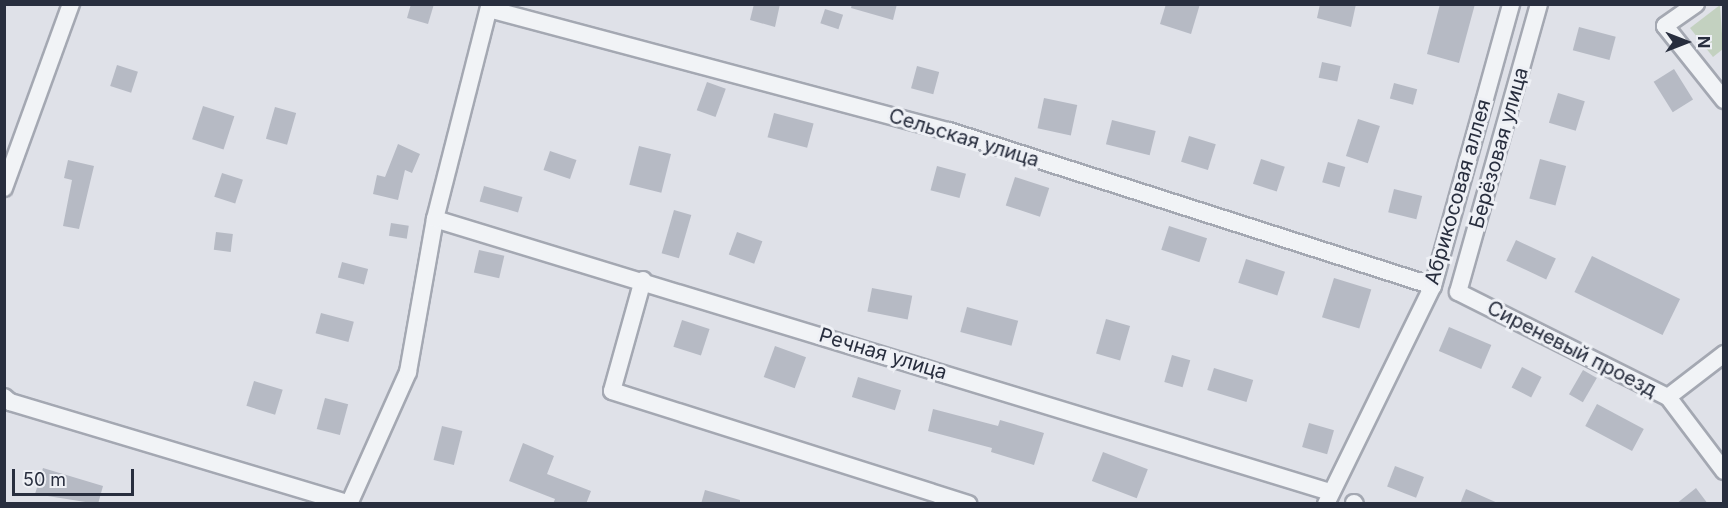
<!DOCTYPE html>
<meta charset="utf-8">
<style>
body{margin:0}
#map{position:relative;width:1728px;height:508px;overflow:hidden;background:#dfe1e8;font-family:Inter,sans-serif}
div>[style]{position:absolute}
[style*='--x']{left:calc(var(--x)*1px);top:calc(var(--y)*1px);width:calc(var(--w)*1px);rotate:calc(var(--a)*1deg)}
.green>*{inset:0;background:#c3d1c0}
.building>*{inset:0;background:#b6bac4;transform-origin:0 0}
.roads{filter:drop-shadow(2px 0 #a4a8b2) drop-shadow(-2px 0 #a4a8b2) drop-shadow(0 2px #a4a8b2) drop-shadow(0 -2px #a4a8b2)}
.street>*{height:16px;margin:-8px;padding:0 8px;transform-origin:8px;border-radius:8px;background:#f1f3f6}
span{translate:-50% -50%;white-space:nowrap;text-align:center;line-height:1.15;-webkit-text-stroke:6px #eef0f5;paint-order:stroke}
.street-label{font-size:20px;color:#282e3e}
.frame{position:absolute;inset:0;border:6px solid #282e3e;pointer-events:none}
.north{position:absolute;left:1656px;top:12px;width:60px;height:60px;-webkit-text-stroke:4px #eef0f5;paint-order:stroke;rotate:90deg;font-size:16px;font-weight:700;line-height:24px;text-align:center;color:#282e3e}
.north::after{content:'';display:block;margin:auto;width:21px;height:27px;background:#282e3e;clip-path:polygon(50% 0,100% 100%,50% 72%,0 100%)}
.scale{position:absolute;left:12px;top:469px;width:122px;height:27px;box-sizing:border-box;border:3px solid #282e3e;border-top:0;padding-left:8px;font-size:18px;line-height:21px;white-space:nowrap;color:#282e3e;-webkit-text-stroke:4px #eef0f5;paint-order:stroke}
</style>
<div id="map">
<div class="green">
<i style="clip-path:polygon(1720px 5px,1723px 49px,1713px 57px,1690px 28px)"></i>
</div>
<div class="building">
<i style="clip-path:polygon(411px 4px,434px 4px,428px 24px,407px 18px)"></i>
<i style="clip-path:polygon(754px 4px,780px 4px,775px 27px,750px 20px)"></i>
<i style="clip-path:polygon(852px 4px,897px 4px,893px 20px,851px 8px)"></i>
<i style="clip-path:polygon(1166px 4px,1200px 4px,1191px 34px,1160px 24px)"></i>
<i style="clip-path:polygon(1320px 4px,1356px 4px,1351px 27px,1317px 18px)"></i>
<i style="clip-path:polygon(1440px 4px,1475px 4px,1459px 63px,1427px 54px)"></i>
<i style="left:825px;top:9px;width:19px;height:15px;rotate:18deg"></i>
<i style="left:1579px;top:27px;width:38px;height:24px;rotate:15deg"></i>
<i style="left:1322px;top:62px;width:19px;height:16px;rotate:12deg"></i>
<i style="left:117px;top:65px;width:22px;height:22px;rotate:18deg"></i>
<i style="left:917px;top:66px;width:23px;height:23px;rotate:15deg"></i>
<i style="left:1674px;top:69px;width:36px;height:24px;rotate:58deg"></i>
<i style="left:707px;top:82px;width:20px;height:30px;rotate:20deg"></i>
<i style="left:1394px;top:83px;width:24px;height:16px;rotate:15deg"></i>
<i style="left:1558px;top:93px;width:28px;height:31px;rotate:17deg"></i>
<i style="left:1044px;top:98px;width:34px;height:31px;rotate:12deg"></i>
<i style="left:203px;top:106px;width:33px;height:35px;rotate:18deg"></i>
<i style="left:275px;top:107px;width:22px;height:33px;rotate:16deg"></i>
<i style="left:774px;top:113px;width:41px;height:25px;rotate:15deg"></i>
<i style="left:1358px;top:119px;width:23px;height:39px;rotate:18deg"></i>
<i style="left:1112px;top:120px;width:45px;height:25px;rotate:14deg"></i>
<i style="left:1189px;top:136px;width:28px;height:27px;rotate:17deg"></i>
<i style="clip-path:polygon(398px 144px,420px 154px,412px 173px,405px 170px,398px 200px,373px 194px,377px 175px,385px 177px)"></i>
<i style="left:639px;top:146px;width:33px;height:40px;rotate:14deg"></i>
<i style="left:550px;top:151px;width:28px;height:20px;rotate:19deg"></i>
<i style="left:1261px;top:159px;width:25px;height:26px;rotate:18deg"></i>
<i style="left:1540px;top:159px;width:27px;height:41px;rotate:15deg"></i>
<i style="clip-path:polygon(68px 160px,94px 166px,79px 229px,63px 226px,72px 180px,64px 178px)"></i>
<i style="left:1328px;top:162px;width:18px;height:21px;rotate:16deg"></i>
<i style="left:937px;top:166px;width:30px;height:25px;rotate:15deg"></i>
<i style="left:222px;top:173px;width:22px;height:25px;rotate:18deg"></i>
<i style="left:1015px;top:177px;width:36px;height:30px;rotate:18deg"></i>
<i style="left:484px;top:186px;width:40px;height:16px;rotate:16deg"></i>
<i style="left:1394px;top:189px;width:29px;height:24px;rotate:14deg"></i>
<i style="left:674px;top:210px;width:18px;height:45px;rotate:16deg"></i>
<i style="left:391px;top:223px;width:18px;height:13px;rotate:9deg"></i>
<i style="left:1169px;top:226px;width:40px;height:25px;rotate:18deg"></i>
<i style="left:216px;top:232px;width:17px;height:18px;rotate:7deg"></i>
<i style="left:737px;top:232px;width:27px;height:24px;rotate:20deg"></i>
<i style="left:1516px;top:240px;width:44px;height:23px;rotate:25deg"></i>
<i style="left:479px;top:250px;width:26px;height:23px;rotate:13deg"></i>
<i style="left:1592px;top:256px;width:98px;height:40px;rotate:26deg"></i>
<i style="left:1246px;top:259px;width:41px;height:25px;rotate:18deg"></i>
<i style="left:342px;top:262px;width:27px;height:16px;rotate:15deg"></i>
<i style="left:1334px;top:278px;width:39px;height:41px;rotate:17deg"></i>
<i style="left:872px;top:288px;width:41px;height:24px;rotate:11deg"></i>
<i style="left:967px;top:307px;width:53px;height:26px;rotate:15deg"></i>
<i style="left:321px;top:313px;width:34px;height:21px;rotate:15deg"></i>
<i style="left:1106px;top:319px;width:25px;height:36px;rotate:16deg"></i>
<i style="left:682px;top:320px;width:29px;height:28px;rotate:18deg"></i>
<i style="left:1449px;top:327px;width:46px;height:26px;rotate:23deg"></i>
<i style="left:775px;top:346px;width:33px;height:33px;rotate:20deg"></i>
<i style="left:1172px;top:355px;width:19px;height:28px;rotate:16deg"></i>
<i style="left:1522px;top:367px;width:22px;height:23px;rotate:27deg"></i>
<i style="left:1214px;top:368px;width:41px;height:23px;rotate:17deg"></i>
<i style="left:1583px;top:370px;width:16px;height:28px;rotate:30deg"></i>
<i style="left:858px;top:377px;width:45px;height:21px;rotate:17deg"></i>
<i style="left:254px;top:381px;width:30px;height:26px;rotate:17deg"></i>
<i style="left:325px;top:398px;width:24px;height:32px;rotate:15deg"></i>
<i style="left:1597px;top:404px;width:53px;height:25px;rotate:28deg"></i>
<i style="clip-path:polygon(933px 409px,998px 426px,1000px 420px,1044px 433px,1034px 465px,991px 452px,992px 448px,928px 431px)"></i>
<i style="left:1309px;top:423px;width:26px;height:25px;rotate:16deg"></i>
<i style="left:442px;top:426px;width:21px;height:35px;rotate:14deg"></i>
<i style="clip-path:polygon(523px 443px,554px 456px,547px 474px,591px 491px,586px 504px,553px 504px,555px 499px,509px 481px)"></i>
<i style="left:1103px;top:452px;width:48px;height:31px;rotate:21deg"></i>
<i style="left:1395px;top:466px;width:31px;height:22px;rotate:21deg"></i>
<i style="clip-path:polygon(43px 468px,103px 486px,98px 504px,35px 494px)"></i>
<i style="clip-path:polygon(1696px 488px,1708px 504px,1676px 504px)"></i>
<i style="clip-path:polygon(1466px 489px,1500px 504px,1460px 504px)"></i>
<i style="clip-path:polygon(705px 490px,740px 500px,740px 504px,701px 504px)"></i>
</div>
<div class="roads">
<div class="street">
<i style="--x:1539;--y:4;--w:299;--a:105.7"></i>
<i style="--x:1458;--y:292;--w:235;--a:26.6"></i>
<i style="--x:1668;--y:397;--w:93;--a:52.9"></i>
<i style="--x:1696;--y:4;--w:38;--a:145"></i>
<i style="--x:1665;--y:26;--w:95;--a:51.4"></i>
<i style="--x:489;--y:9;--w:476;--a:14.9"></i>
<i style="--x:949;--y:131;--w:508;--a:17.76"></i>
<i style="--x:4;--y:188;--w:196;--a:-70"></i>
<i style="--x:435;--y:219;--w:936;--a:16.96"></i>
<i style="--x:643;--y:280;--w:115;--a:105.6"></i>
<i style="--x:612;--y:391;--w:374;--a:17.6"></i>
<i style="--x:4;--y:397;--w:8;--a:40"></i>
<i style="--x:10;--y:402;--w:355;--a:16.7"></i>
<i style="--x:1668;--y:397;--w:71;--a:-37.5"></i>
<i style="--x:1354;--y:503;--w:1;--a:45"></i>
<i style="--x:349;--y:504;--w:145;--a:-65.9"></i>
<i style="--x:408;--y:372;--w:155;--a:-80"></i>
<i style="--x:435;--y:219;--w:222;--a:-75.7"></i>
<i style="--x:1326;--y:504;--w:243;--a:-63.9"></i>
<i style="--x:1433;--y:286;--w:293;--a:-74.5"></i>
</div>
</div>
<div class="street-label">
<span style="left:964px;top:138px;rotate:17deg">Сельская улица</span>
<span style="left:1499px;top:148px;rotate:-74deg">Берёзовая улица</span>
<span style="left:1458px;top:192px;rotate:-74deg">Абрикосовая аллея</span>
<span style="left:1572px;top:349px;rotate:27deg">Сиреневый проезд</span>
<span style="left:883px;top:354px;rotate:17deg">Речная улица</span>
</div>
<div class="frame"></div>
<div class="north">N</div>
<div class="scale">50 m</div>
</div>
